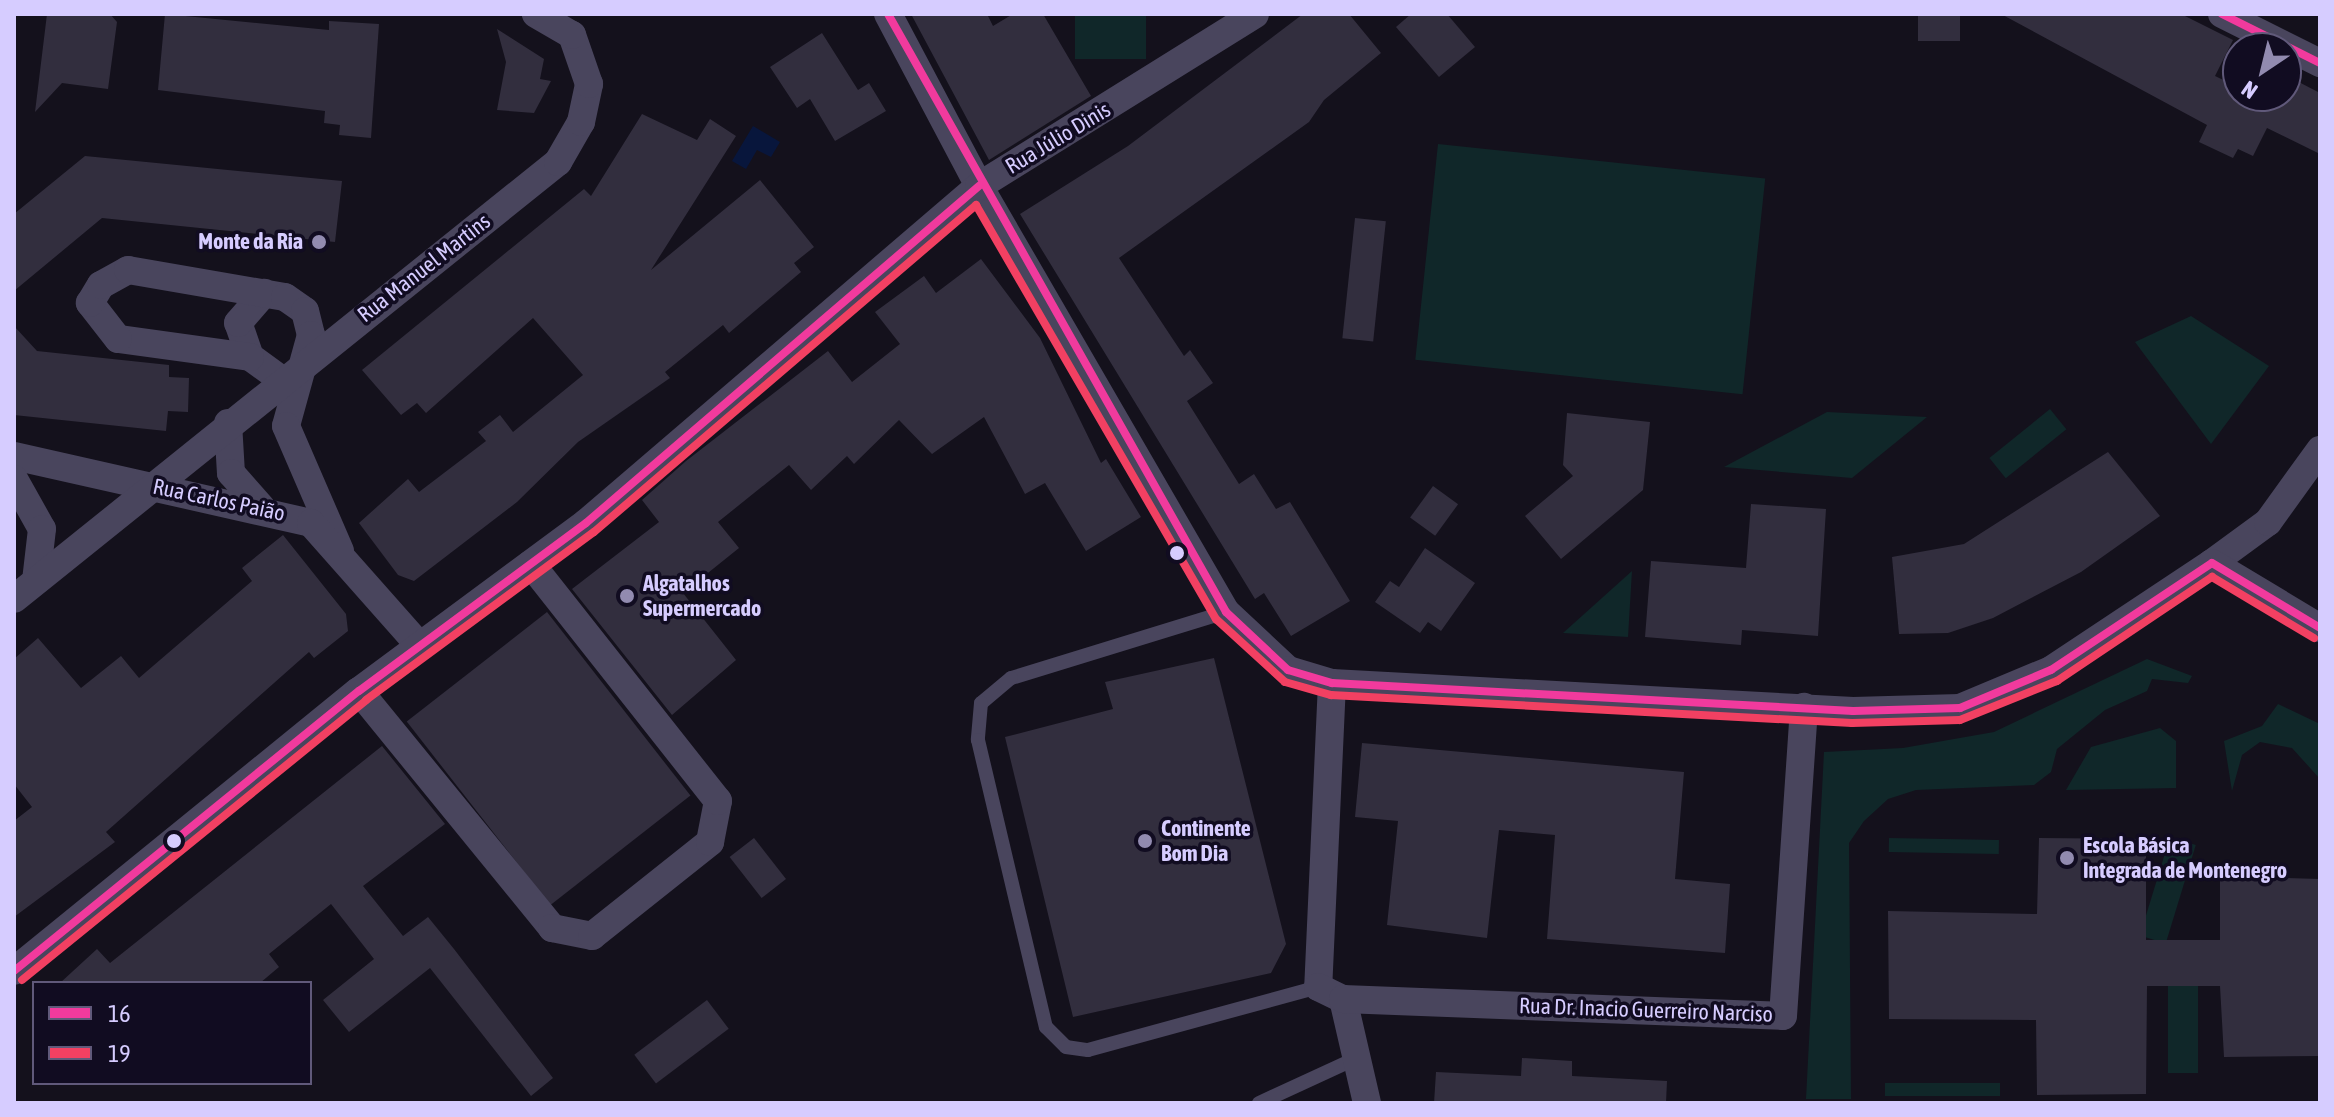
<!DOCTYPE html>
<meta charset="utf-8">
<style>
body{margin:0}
#map{position:relative;width:2334px;height:1117px;overflow:hidden;background:#14111c;font-family:"Asap Condensed",sans-serif}
div>[style]{position:absolute}
[style*='--x']{left:calc(var(--x)*1px);top:calc(var(--y)*1px);width:calc(var(--w)*1px);rotate:calc(var(--a)*1deg)}
.green>*{inset:0;background:#102729;transform-origin:0 0}
.water>*{inset:0;background:#08163c}
.building>*{inset:0;background:#322e3e;transform-origin:0 0}
.lane>*{height:14px;margin:-7px;padding:0 7px;transform-origin:7px;border-radius:7px;background:#49455d}
.street>*{height:28px;margin:-14px;padding:0 14px;transform-origin:14px;border-radius:14px;background:#49455d}
.bus-1>*{height:8px;margin:-4px;padding:0 4px;transform-origin:4px;border-radius:4px;background:#f13a9d}
.bus-2>*{height:8px;margin:-4px;padding:0 4px;transform-origin:4px;border-radius:4px;background:#f24062}
.dots>*{width:22px;height:22px;translate:-50% -50%;box-sizing:border-box;border:4px solid #110c21;border-radius:50%}
span{translate:-50% -50%;white-space:nowrap;text-align:center;line-height:1.15;-webkit-text-stroke:7px #110c21;paint-order:stroke}
.street-label{font-size:22px;color:#d6ccff}
.poi-label{font-size:22px;color:#d6ccff;font-weight:700}
.right{translate:-100% -50%;text-align:right}
.left{translate:0 -50%;text-align:left}
.frame{position:absolute;inset:0;border:16px solid #d6ccff;pointer-events:none}
.legend{position:absolute;left:32px;top:981px;width:280px;height:104px;box-sizing:border-box;background:#110c21;border:2px solid #60597a;margin:0;padding:10px 14px;list-style:none;font-size:24px;color:#d6ccff}
.legend li{display:flex;align-items:center;gap:16px;height:40px}
.legend b{width:40px;border:2px solid #60597a}
.north{position:absolute;left:2222px;top:32px;width:80px;height:80px;box-sizing:border-box;background:#110c21;border:2px solid #60597a;border-radius:50%;rotate:215deg;font-size:22px;font-weight:700;line-height:32px;text-align:center;color:#d6ccff}
.north::after{content:'';display:block;margin:auto;width:28px;height:36px;background:#928bb0;clip-path:polygon(50% 0,100% 100%,50% 72%,0 100%)}
</style>
<div id="map">
<div class="green">
<i style="left:1075px;top:14px;width:71px;height:45px"></i>
<i style="left:1438px;top:144px;width:329px;height:217px;rotate:6deg"></i>
<i style="clip-path:polygon(2191px 316px,2269px 366px,2211px 444px,2135px 342px)"></i>
<i style="left:2050px;top:409px;width:26px;height:78px;rotate:51deg"></i>
<i style="clip-path:polygon(1827px 412px,1927px 417px,1852px 478px,1724px 467px)"></i>
<i style="clip-path:polygon(1632px 571px,1628px 637px,1563px 633px)"></i>
<i style="clip-path:polygon(2147px 659px,2192px 676px,2188px 683px,2152px 679px,2147px 691px,2105px 710px,2057px 749px,2051px 772px,2034px 785px,1916px 790px,1888px 799px,1864px 821px,1849px 843px,1851px 1099px,1806px 1099px,1824px 752px,1903px 748px,1994px 732px)"></i>
<i style="clip-path:polygon(2278px 704px,2320px 724px,2320px 779px,2292px 748px,2260px 742px,2242px 755px,2232px 791px,2224px 741px,2262px 726px)"></i>
<i style="clip-path:polygon(2160px 728px,2176px 741px,2176px 788px,2066px 790px,2091px 747px)"></i>
<i style="left:2170px;top:837px;width:27px;height:103px;rotate:17deg"></i>
<i style="left:1889px;top:838px;width:110px;height:14px;rotate:1deg"></i>
<i style="left:2168px;top:986px;width:30px;height:87px"></i>
<i style="left:1885px;top:1083px;width:115px;height:13px"></i>
</div>
<div class="water">
<i style="clip-path:polygon(753px 126px,780px 142px,771px 157px,757px 150px,746px 169px,732px 161px)"></i>
</div>
<div class="building">
<i style="clip-path:polygon(47px 14px,110px 14px,117px 22px,108px 89px,62px 83px,35px 112px)"></i>
<i style="clip-path:polygon(165px 14px,329px 30px,329px 21px,379px 24px,371px 138px,339px 135px,340px 125px,324px 123px,325px 111px,158px 90px)"></i>
<i style="clip-path:polygon(911px 14px,987px 14px,993px 26px,1013px 14px,1043px 14px,1091px 96px,989px 160px)"></i>
<i style="clip-path:polygon(1303px 14px,1349px 14px,1381px 53px,1324px 100px,1309px 122px,1119px 258px,1184px 356px,1190px 350px,1213px 383px,1187px 401px,1239px 484px,1254px 474px,1276px 509px,1290px 502px,1350px 601px,1291px 636px,1264px 593px,1255px 599px,1020px 214px,1128px 146px)"></i>
<i style="clip-path:polygon(1411px 14px,1447px 14px,1475px 47px,1439px 77px,1396px 27px)"></i>
<i style="left:1918px;top:14px;width:42px;height:27px"></i>
<i style="clip-path:polygon(2001px 14px,2181px 14px,2233px 40px,2215px 76px,2238px 87px,2238px 96px,2286px 96px,2291px 78px,2320px 93px,2320px 154px,2267px 128px,2253px 156px,2238px 149px,2233px 158px,2199px 142px,2207px 125px)"></i>
<i style="clip-path:polygon(497px 29px,544px 59px,540px 79px,551px 81px,534px 113px,497px 110px,506px 62px)"></i>
<i style="clip-path:polygon(822px 33px,858px 90px,869px 83px,886px 111px,835px 141px,810px 99px,797px 108px,770px 67px)"></i>
<i style="clip-path:polygon(642px 114px,697px 140px,710px 119px,736px 136px,651px 270px,760px 180px,814px 247px,794px 263px,801px 272px,729px 333px,723px 325px,665px 372px,670px 378px,578px 442px,517px 502px,414px 581px,398px 575px,359px 523px,408px 479px,419px 492px,486px 441px,478px 432px,500px 415px,513px 432px,583px 375px,533px 318px,426px 413px,417px 403px,401px 415px,362px 370px,584px 189px,591px 196px)"></i>
<i style="clip-path:polygon(85px 156px,342px 181px,335px 242px,102px 218px,14px 291px,14px 214px)"></i>
<i style="left:1355px;top:218px;width:31px;height:121px;rotate:6deg"></i>
<i style="clip-path:polygon(981px 259px,1040px 338px,1101px 463px,1106px 459px,1141px 517px,1086px 551px,1045px 483px,1025px 494px,984px 417px,932px 454px,899px 420px,854px 464px,847px 456px,811px 490px,789px 465px,718px 522px,739px 548px,683px 593px,736px 660px,672px 715px,572px 589px,659px 522px,642px 500px,686px 461px,828px 351px,852px 382px,900px 344px,875px 312px,924px 276px,936px 293px)"></i>
<i style="clip-path:polygon(14px 326px,37px 351px,169px 365px,169px 377px,189px 378px,188px 412px,168px 411px,166px 431px,14px 415px)"></i>
<i style="clip-path:polygon(1567px 413px,1650px 422px,1643px 490px,1561px 559px,1525px 516px,1573px 476px,1563px 465px)"></i>
<i style="clip-path:polygon(2108px 452px,2160px 516px,2081px 572px,1993px 618px,1948px 633px,1899px 634px,1892px 557px,1964px 544px)"></i>
<i style="left:1433px;top:486px;width:31px;height:39px;rotate:36deg"></i>
<i style="clip-path:polygon(1751px 504px,1826px 509px,1818px 636px,1742px 630px,1741px 645px,1645px 637px,1651px 561px,1746px 568px)"></i>
<i style="clip-path:polygon(283px 535px,346px 614px,348px 631px,314px 658px,309px 652px,106px 832px,115px 842px,14px 917px,14px 821px,32px 807px,14px 784px,14px 659px,38px 638px,81px 688px,121px 656px,139px 678px,252px 581px,242px 568px)"></i>
<i style="clip-path:polygon(1425px 548px,1475px 583px,1441px 631px,1428px 622px,1420px 633px,1375px 602px,1390px 581px,1399px 587px)"></i>
<i style="left:547px;top:612px;width:233px;height:178px;rotate:52deg"></i>
<i style="clip-path:polygon(1214px 658px,1286px 944px,1271px 973px,1073px 1017px,1005px 737px,1113px 709px,1105px 682px)"></i>
<i style="clip-path:polygon(1362px 743px,1684px 772px,1675px 879px,1730px 884px,1725px 953px,1547px 939px,1555px 835px,1499px 830px,1487px 938px,1387px 925px,1398px 821px,1355px 817px)"></i>
<i style="clip-path:polygon(382px 746px,445px 824px,363px 886px,403px 936px,428px 917px,454px 949px,553px 1078px,531px 1096px,430px 968px,349px 1032px,323px 1000px,374px 959px,331px 904px,269px 954px,279px 967px,260px 983px,60px 983px,97px 949px,110px 963px)"></i>
<i style="left:754px;top:838px;width:52px;height:31px;rotate:52deg"></i>
<i style="clip-path:polygon(2039px 838px,2146px 839px,2146px 940px,2220px 940px,2220px 876px,2320px 879px,2320px 1056px,2224px 1057px,2220px 986px,2147px 986px,2146px 1094px,2037px 1095px,2036px 1020px,1889px 1019px,1888px 911px,2037px 914px)"></i>
<i style="left:707px;top:1000px;width:36px;height:91px;rotate:53deg"></i>
<i style="clip-path:polygon(1522px 1058px,1572px 1061px,1572px 1076px,1667px 1081px,1666px 1103px,1434px 1103px,1436px 1072px,1521px 1076px)"></i>
</div>
<div class="lane">
<i style="--x:1226;--y:612;--w:225;--a:162.9"></i>
<i style="--x:1011;--y:678;--w:39;--a:140"></i>
<i style="--x:981;--y:703;--w:37;--a:95"></i>
<i style="--x:978;--y:740;--w:295;--a:76.7"></i>
<i style="--x:1046;--y:1027;--w:28;--a:45"></i>
<i style="--x:1066;--y:1047;--w:22;--a:8"></i>
<i style="--x:1088;--y:1050;--w:238;--a:-15.3"></i>
<i style="--x:1259;--y:1103;--w:108;--a:-24.7"></i>
</div>
<div class="street">
<i style="--x:888;--y:14;--w:195;--a:62.1"></i>
<i style="--x:979;--y:186;--w:492;--a:59.9"></i>
<i style="--x:1226;--y:612;--w:85;--a:43.1"></i>
<i style="--x:1288;--y:670;--w:46;--a:16.5"></i>
<i style="--x:1332;--y:683;--w:522;--a:3.08"></i>
<i style="--x:1853;--y:711;--w:107;--a:-1.6"></i>
<i style="--x:1960;--y:708;--w:99;--a:-22.7"></i>
<i style="--x:2051;--y:670;--w:193;--a:-33.6"></i>
<i style="--x:2212;--y:563;--w:69;--a:-36.2"></i>
<i style="--x:2268;--y:522;--w:89;--a:-54.2"></i>
<i style="--x:2222;--y:14;--w:110;--a:26.6"></i>
<i style="--x:250;--y:357;--w:36;--a:-109"></i>
<i style="--x:238;--y:323;--w:40;--a:-49"></i>
<i style="--x:282;--y:380;--w:39;--a:-144"></i>
<i style="--x:250;--y:357;--w:133;--a:-172.2"></i>
<i style="--x:118;--y:339;--w:46;--a:-127.9"></i>
<i style="--x:90;--y:303;--w:21;--a:-59"></i>
<i style="--x:101;--y:285;--w:31;--a:-29"></i>
<i style="--x:128;--y:270;--w:159;--a:9.8"></i>
<i style="--x:285;--y:297;--w:24;--a:35"></i>
<i style="--x:305;--y:311;--w:25;--a:76"></i>
<i style="--x:311;--y:335;--w:94;--a:105.4"></i>
<i style="--x:286;--y:426;--w:136;--a:66.6"></i>
<i style="--x:228;--y:423;--w:50;--a:86.6"></i>
<i style="--x:231;--y:473;--w:45;--a:48.6"></i>
<i style="--x:14;--y:456;--w:304;--a:12.7"></i>
<i style="--x:311;--y:523;--w:163;--a:48.5"></i>
<i style="--x:14;--y:479;--w:57;--a:60.8"></i>
<i style="--x:42;--y:529;--w:52;--a:96.6"></i>
<i style="--x:2212;--y:563;--w:126;--a:31"></i>
<i style="--x:14;--y:599;--w:698;--a:-38.78"></i>
<i style="--x:558;--y:162;--w:46;--a:-60.1"></i>
<i style="--x:581;--y:122;--w:39;--a:-78"></i>
<i style="--x:589;--y:84;--w:52;--a:-109.1"></i>
<i style="--x:572;--y:35;--w:42;--a:-149.7"></i>
<i style="--x:1332;--y:683;--w:304;--a:92.6"></i>
<i style="--x:1318;--y:987;--w:28;--a:26"></i>
<i style="--x:1343;--y:999;--w:107;--a:77"></i>
<i style="--x:359;--y:691;--w:306;--a:50.8"></i>
<i style="--x:552;--y:928;--w:41;--a:11.3"></i>
<i style="--x:592;--y:936;--w:151;--a:-38.5"></i>
<i style="--x:710;--y:842;--w:42;--a:-79"></i>
<i style="--x:718;--y:801;--w:302;--a:-128.3"></i>
<i style="--x:14;--y:971;--w:444;--a:-39.1"></i>
<i style="--x:359;--y:691;--w:282;--a:-36.5"></i>
<i style="--x:586;--y:523;--w:518;--a:-40.61"></i>
<i style="--x:979;--y:186;--w:325;--a:-31.9"></i>
<i style="--x:1343;--y:999;--w:440;--a:2.2"></i>
<i style="--x:1783;--y:1016;--w:310;--a:-86.1"></i>
</div>
<div class="bus-1">
<i style="--x:888;--y:14;--w:687;--a:60.52"></i>
<i style="--x:1226;--y:612;--w:85;--a:43.1"></i>
<i style="--x:1288;--y:670;--w:46;--a:16.5"></i>
<i style="--x:1332;--y:683;--w:522;--a:3.08"></i>
<i style="--x:1853;--y:711;--w:107;--a:-1.6"></i>
<i style="--x:1960;--y:708;--w:99;--a:-22.7"></i>
<i style="--x:2051;--y:670;--w:193;--a:-33.6"></i>
<i style="--x:2212;--y:563;--w:126;--a:31"></i>
<i style="--x:2222;--y:14;--w:110;--a:26.6"></i>
<i style="--x:14;--y:971;--w:444;--a:-39.1"></i>
<i style="--x:359;--y:691;--w:282;--a:-36.5"></i>
<i style="--x:586;--y:523;--w:518;--a:-40.61"></i>
</div>
<div class="bus-2">
<i style="--x:22;--y:980;--w:444;--a:-39.1"></i>
<i style="--x:366;--y:700;--w:283;--a:-36.4"></i>
<i style="--x:594;--y:532;--w:503;--a:-40.56"></i>
<i style="--x:976;--y:205;--w:479;--a:59.9"></i>
<i style="--x:1216;--y:619;--w:93;--a:42.4"></i>
<i style="--x:1285;--y:682;--w:48;--a:15.8"></i>
<i style="--x:1331;--y:695;--w:522;--a:3.08"></i>
<i style="--x:1852;--y:723;--w:108;--a:-1.6"></i>
<i style="--x:1960;--y:720;--w:105;--a:-21.9"></i>
<i style="--x:2057;--y:681;--w:187;--a:-33.9"></i>
<i style="--x:2212;--y:577;--w:119;--a:30.9"></i>
</div>
<div class="dots">
<i style="left:319px;top:242px;background:#928bb0"></i>
<i style="left:1177px;top:553px;background:#d6ccff"></i>
<i style="left:627px;top:596px;background:#928bb0"></i>
<i style="left:174px;top:841px;background:#d6ccff"></i>
<i style="left:1145px;top:841px;background:#928bb0"></i>
<i style="left:2067px;top:858px;background:#928bb0"></i>
</div>
<div class="street-label">
<span style="left:1058px;top:138px;rotate:-31deg">Rua Júlio Dinis</span>
<span style="left:424px;top:268px;rotate:-38deg">Rua Manuel Martins</span>
<span style="left:219px;top:500px;rotate:12deg">Rua Carlos Paião</span>
<span style="left:1646px;top:1010px;rotate:2deg">Rua Dr. Inacio Guerreiro Narciso</span>
</div>
<div class="poi-label">
<span class="right" style="left:303px;top:242px">Monte da Ria</span>
<span class="left" style="left:643px;top:596px">Algatalhos<br>Supermercado</span>
<span class="left" style="left:1161px;top:841px">Continente<br>Bom Dia</span>
<span class="left" style="left:2083px;top:858px">Escola Básica<br>Integrada de Montenegro</span>
</div>
<div class="frame"></div>
<ul class="legend">
<li><b style="height:10px;background:#f13a9d"></b>16</li>
<li><b style="height:10px;background:#f24062"></b>19</li>
</ul>
<div class="north">N</div>
</div>
